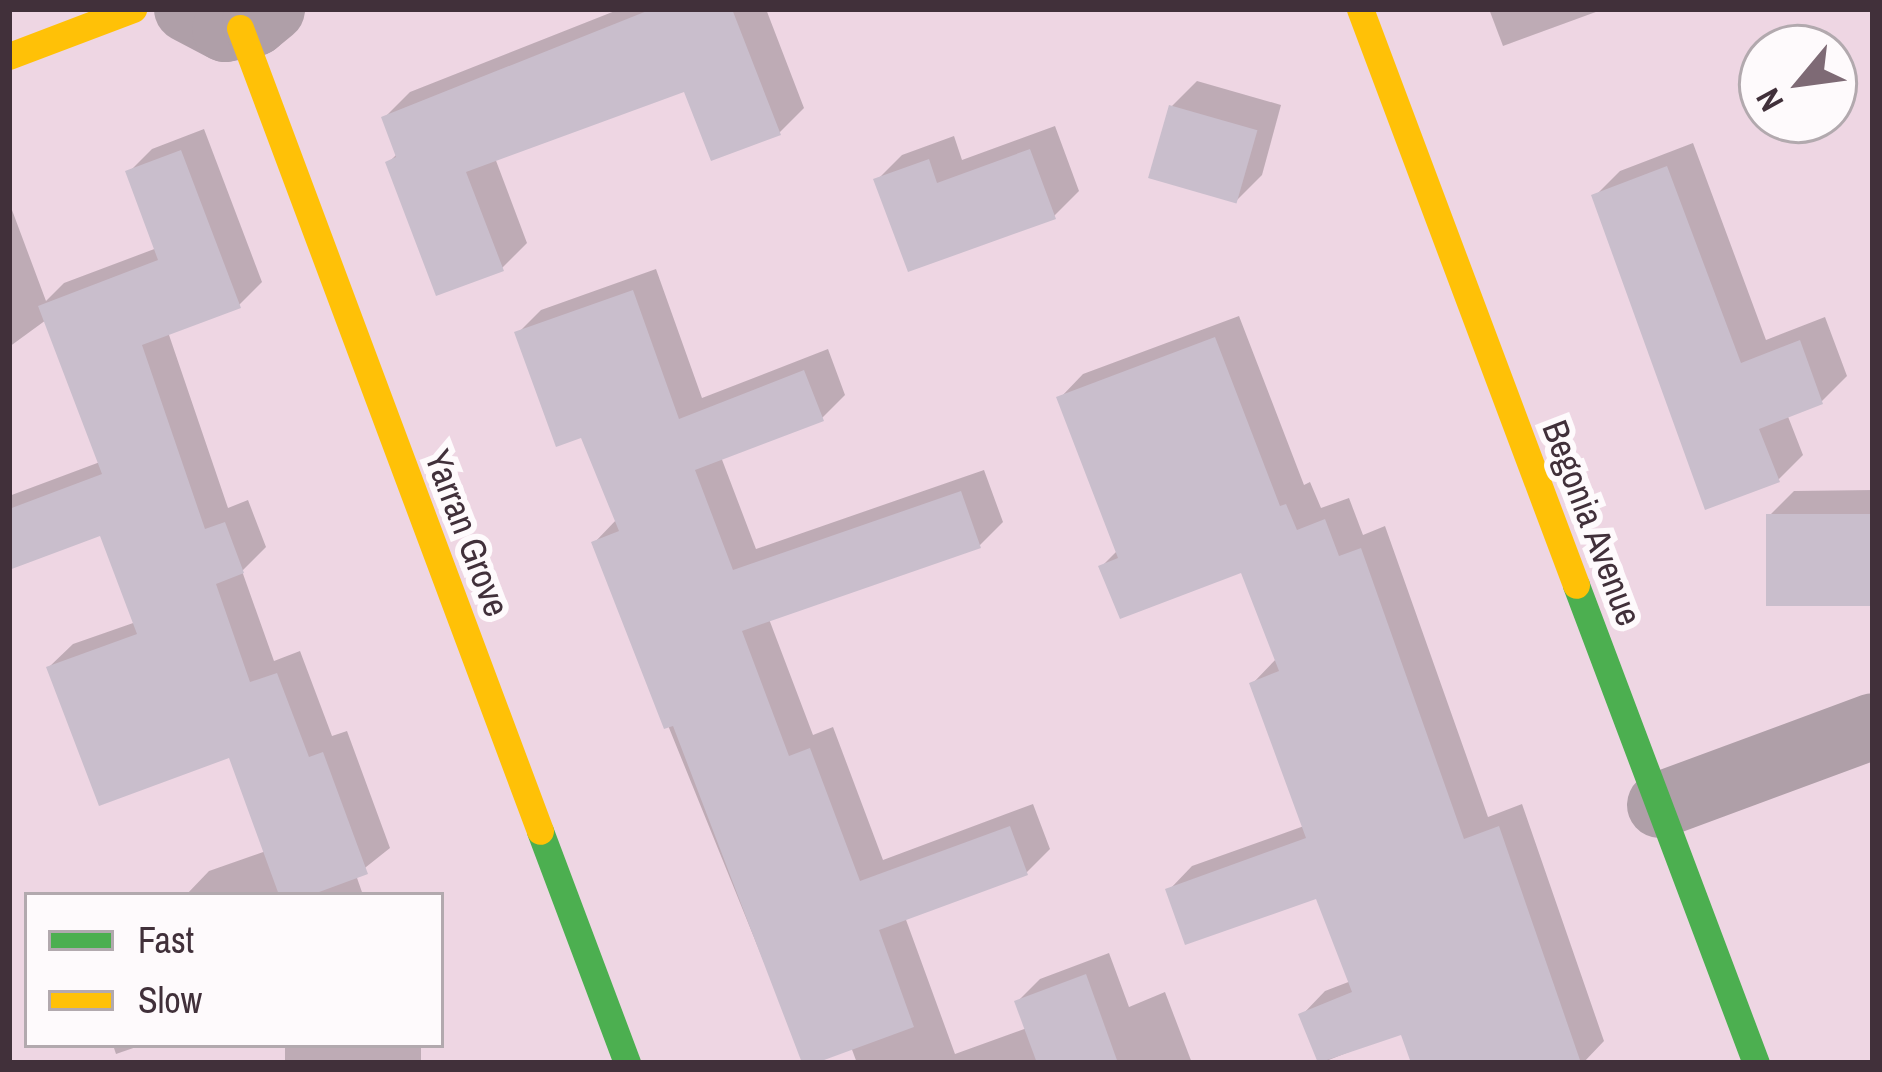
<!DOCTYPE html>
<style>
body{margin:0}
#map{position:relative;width:1882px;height:1072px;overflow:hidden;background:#eed6e3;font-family:"Archivo Narrow",sans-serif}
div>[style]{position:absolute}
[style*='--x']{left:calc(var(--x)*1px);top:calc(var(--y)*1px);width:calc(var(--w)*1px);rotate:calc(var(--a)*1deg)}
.shadow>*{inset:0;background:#0003;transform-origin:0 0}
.building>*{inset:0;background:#c9becc;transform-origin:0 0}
.street>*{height:66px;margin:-33px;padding:0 33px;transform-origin:33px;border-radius:33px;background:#af9fa8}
.fast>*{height:27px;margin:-13.5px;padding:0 13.5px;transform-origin:13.5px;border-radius:13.5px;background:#4caf50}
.slow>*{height:27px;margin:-13.5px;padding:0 13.5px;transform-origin:13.5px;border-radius:13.5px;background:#ffc107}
span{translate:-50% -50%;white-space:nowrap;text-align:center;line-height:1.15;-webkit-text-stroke:12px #fefafc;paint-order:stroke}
.street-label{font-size:36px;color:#41303a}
.frame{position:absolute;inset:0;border:12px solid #41303a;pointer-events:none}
.legend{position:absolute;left:24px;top:892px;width:420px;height:156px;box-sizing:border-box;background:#fefafc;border:3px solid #b2a9ae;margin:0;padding:15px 21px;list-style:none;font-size:36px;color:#41303a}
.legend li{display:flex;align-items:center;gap:24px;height:60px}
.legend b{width:60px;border:3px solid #b2a9ae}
.north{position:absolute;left:1738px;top:24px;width:120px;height:120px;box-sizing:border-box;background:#fefafc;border:3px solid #b2a9ae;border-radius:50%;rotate:241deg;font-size:33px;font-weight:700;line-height:48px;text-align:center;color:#41303a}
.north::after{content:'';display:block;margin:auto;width:42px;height:54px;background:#7e6a75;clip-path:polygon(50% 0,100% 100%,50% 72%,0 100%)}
</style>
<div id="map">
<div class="shadow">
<i style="clip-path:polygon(620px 9px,766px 9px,804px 108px,779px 133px,686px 88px,495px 158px,527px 243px,502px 268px,388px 163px,398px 153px,385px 117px,410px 92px)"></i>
<i style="clip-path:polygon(1489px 9px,1604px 9px,1503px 46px)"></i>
<i style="clip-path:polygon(1197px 81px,1281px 105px,1262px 175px,1237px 200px,1172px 106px)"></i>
<i style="clip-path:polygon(1055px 126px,1079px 191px,1054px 216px,877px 180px,902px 155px,954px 136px,962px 160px)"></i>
<i style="clip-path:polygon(204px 129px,262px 282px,239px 305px,168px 332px,228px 508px,248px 500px,266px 547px,242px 571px,274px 661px,300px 651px,332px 736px,347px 731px,390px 848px,356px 875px,363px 895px,186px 895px,209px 871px,266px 851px,231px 754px,49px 667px,73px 644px,136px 622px,102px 532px,9px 567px,9px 496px,100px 462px,46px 320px,9px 347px,9px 202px,46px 301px,64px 283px,157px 248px,129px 172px,152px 149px)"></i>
<i style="clip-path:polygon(1693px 143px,1766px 340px,1825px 317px,1847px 376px,1822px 401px,1787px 414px,1803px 455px,1778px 480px,1595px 196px,1620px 171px)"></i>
<i style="clip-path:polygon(656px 269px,702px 398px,828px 349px,845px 395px,822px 418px,721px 457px,756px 549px,984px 470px,1003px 522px,980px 545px,769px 619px,813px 735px,833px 727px,883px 860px,1033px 804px,1050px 849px,1027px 872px,905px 917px,955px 1054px,1027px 1028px,1017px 1002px,1040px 979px,1109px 953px,1129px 1007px,1165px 992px,1192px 1063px,857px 1063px,851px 1047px,805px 1063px,594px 543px,617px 519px,583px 434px,518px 333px,541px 310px)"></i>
<i style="clip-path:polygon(1239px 316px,1304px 485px,1310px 482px,1321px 508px,1349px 498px,1363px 535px,1385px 526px,1488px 817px,1522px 804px,1604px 1041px,1583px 1063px,1414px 1063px,1402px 1031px,1321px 1063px,1302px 1015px,1325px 991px,1351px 981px,1318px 895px,1169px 890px,1192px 866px,1304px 826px,1252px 684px,1277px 658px,1243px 569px,1101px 567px,1118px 550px,1060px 398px,1083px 374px)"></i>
<i style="clip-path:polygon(1873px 490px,1873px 603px,1769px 516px,1794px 491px)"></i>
<i style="clip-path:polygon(113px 1045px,142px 1045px,116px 1054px)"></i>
<i style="left:285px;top:1045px;width:136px;height:19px"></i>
</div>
<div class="building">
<i style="clip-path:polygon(652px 9px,732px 9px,781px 135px,711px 161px,684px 92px,466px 172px,504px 271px,436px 296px,385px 162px,396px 157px,381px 117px)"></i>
<i style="left:1169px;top:105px;width:92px;height:76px;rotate:16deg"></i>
<i style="clip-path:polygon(1030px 149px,1056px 219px,908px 272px,873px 179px,929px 159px,937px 183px)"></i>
<i style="clip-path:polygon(181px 150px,241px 308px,142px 345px,205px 529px,225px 522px,244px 573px,216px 584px,250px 682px,277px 673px,309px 757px,323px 752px,368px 874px,311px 895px,279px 895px,229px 758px,99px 806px,46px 667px,137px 634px,100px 536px,9px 570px,9px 509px,102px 474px,38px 306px,158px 260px,125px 171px)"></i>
<i style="clip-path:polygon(1667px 166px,1741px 363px,1800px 340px,1823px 404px,1759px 429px,1780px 482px,1705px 510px,1591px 195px)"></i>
<i style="clip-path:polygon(633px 290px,679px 419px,804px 370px,824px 421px,695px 470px,733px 570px,961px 491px,981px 548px,742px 631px,789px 756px,810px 748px,860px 881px,1010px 826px,1028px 875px,879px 930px,914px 1027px,816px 1063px,802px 1063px,673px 726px,664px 729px,591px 542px,619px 531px,581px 438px,556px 447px,514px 332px)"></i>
<i style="clip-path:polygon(1215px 337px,1280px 506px,1286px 504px,1297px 530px,1325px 519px,1339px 556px,1361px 548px,1464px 839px,1499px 826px,1581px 1063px,1411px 1063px,1401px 1035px,1318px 1063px,1298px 1014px,1352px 992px,1316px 899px,1185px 945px,1165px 889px,1306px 838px,1249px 683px,1279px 671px,1241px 573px,1120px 619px,1098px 566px,1118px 558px,1056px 397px)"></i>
<i style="left:1873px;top:514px;width:92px;height:107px;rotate:90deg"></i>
<i style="clip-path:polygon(1086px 974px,1118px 1063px,1037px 1063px,1014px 1001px)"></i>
</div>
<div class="street">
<i style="--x:187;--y:9;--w:43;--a:27.8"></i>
<i style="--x:225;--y:29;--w:31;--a:-11"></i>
<i style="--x:255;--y:23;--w:22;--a:-39"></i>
<i style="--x:1660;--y:805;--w:227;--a:-20.3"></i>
</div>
<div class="fast">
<i style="--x:1576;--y:585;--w:511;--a:69.37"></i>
<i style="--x:540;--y:831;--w:248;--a:69.4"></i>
</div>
<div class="slow">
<i style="--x:1360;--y:9;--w:615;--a:69.44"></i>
<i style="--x:240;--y:28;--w:857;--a:69.51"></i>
<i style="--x:9;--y:56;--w:133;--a:-20.8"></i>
</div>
<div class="street-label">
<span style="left:1592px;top:523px;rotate:69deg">Begonia Avenue</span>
<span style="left:467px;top:533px;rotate:69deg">Yarran Grove</span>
</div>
<div class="frame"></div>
<ul class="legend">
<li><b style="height:15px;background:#4caf50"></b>Fast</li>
<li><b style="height:15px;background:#ffc107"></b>Slow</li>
</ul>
<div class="north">N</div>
</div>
